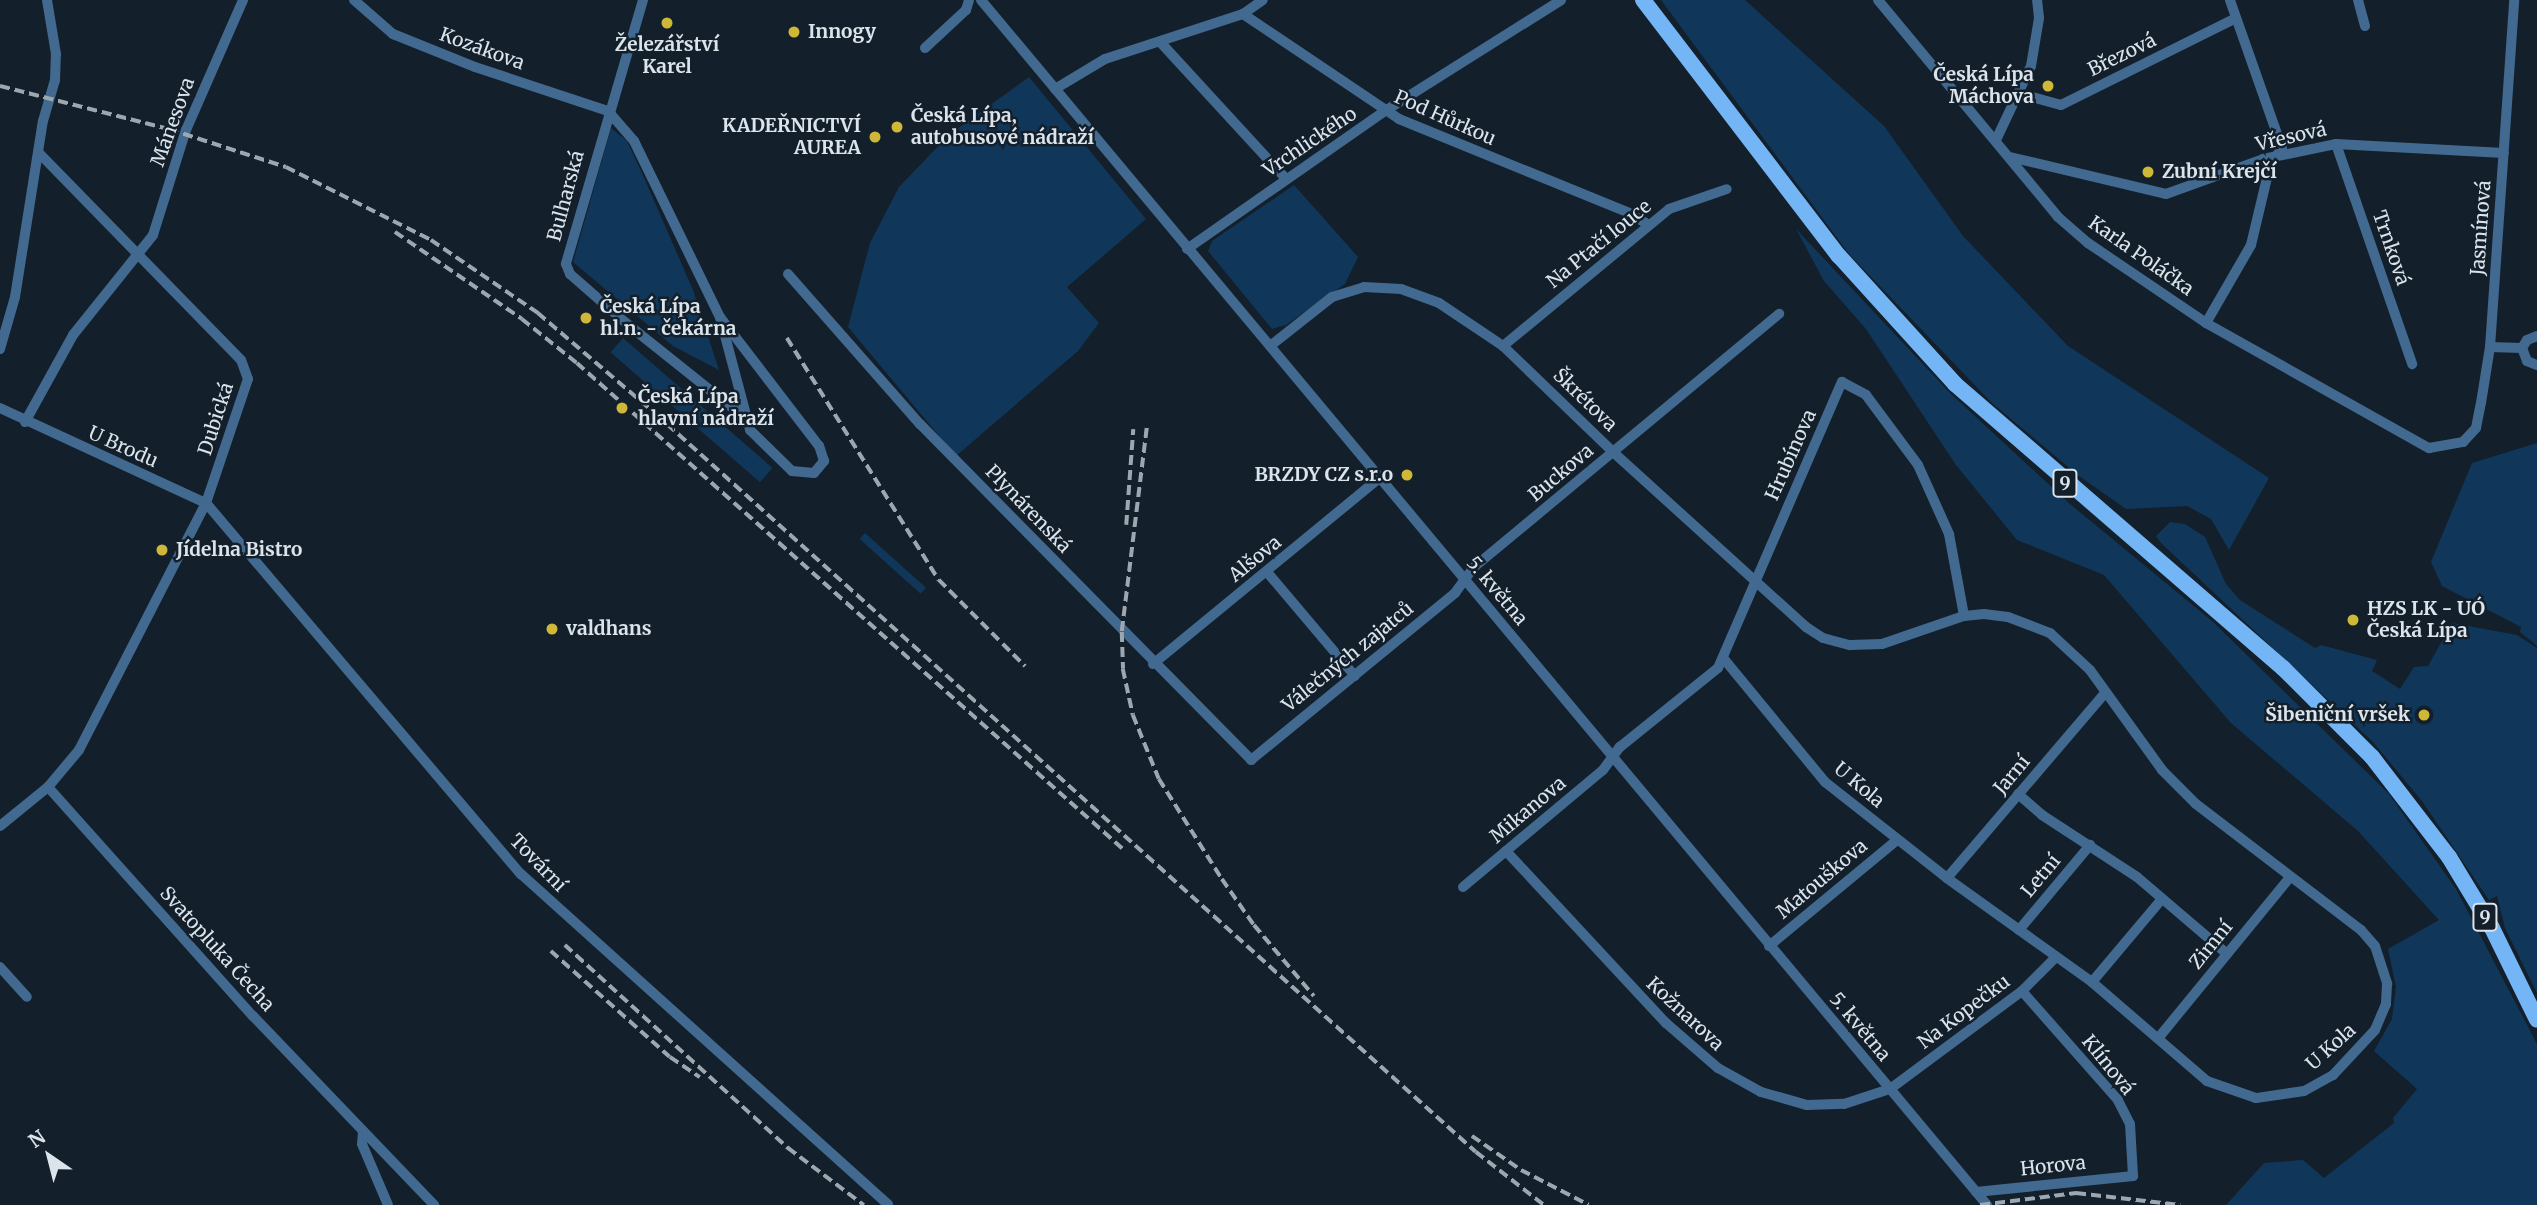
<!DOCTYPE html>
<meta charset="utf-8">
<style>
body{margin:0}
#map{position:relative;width:2537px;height:1205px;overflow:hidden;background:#131f2a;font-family:Merriweather,serif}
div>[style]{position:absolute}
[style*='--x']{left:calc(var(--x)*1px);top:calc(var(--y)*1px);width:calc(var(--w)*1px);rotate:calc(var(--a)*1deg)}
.green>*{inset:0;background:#10375a;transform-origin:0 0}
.street>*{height:10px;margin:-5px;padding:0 5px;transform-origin:5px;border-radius:5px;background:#42698f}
.primary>*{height:16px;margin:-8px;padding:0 8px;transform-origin:8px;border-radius:8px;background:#73b5f5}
.rail>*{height:3.5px;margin-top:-1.75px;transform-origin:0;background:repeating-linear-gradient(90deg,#9da7b0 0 10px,transparent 0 15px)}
.dots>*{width:19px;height:19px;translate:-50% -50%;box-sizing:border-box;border:4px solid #131f2a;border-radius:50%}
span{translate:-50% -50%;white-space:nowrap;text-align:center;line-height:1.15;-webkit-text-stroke:5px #131f2a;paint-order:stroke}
.shield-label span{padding:2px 5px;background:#131f2a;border:2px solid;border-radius:5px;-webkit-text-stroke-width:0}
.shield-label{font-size:18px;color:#dbe3eb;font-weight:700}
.poi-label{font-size:19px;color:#dbe3eb;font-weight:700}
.left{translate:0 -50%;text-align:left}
.right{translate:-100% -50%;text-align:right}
.street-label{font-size:19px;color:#dbe3eb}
.north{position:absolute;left:14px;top:1121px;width:70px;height:70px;-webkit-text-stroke:5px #131f2a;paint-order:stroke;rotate:325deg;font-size:19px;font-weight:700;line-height:28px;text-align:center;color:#dbe3eb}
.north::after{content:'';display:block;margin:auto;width:24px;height:32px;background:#dbe3eb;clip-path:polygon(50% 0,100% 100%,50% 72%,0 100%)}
</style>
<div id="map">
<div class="green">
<i style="clip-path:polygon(1661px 0,1745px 0,1884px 126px,1963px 236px,2068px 346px,2269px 478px,2229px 550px,2211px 519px,2187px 506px,2126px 509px,2079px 476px,1992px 403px,1849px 254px)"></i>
<i style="clip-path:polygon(1029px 77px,1146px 219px,1067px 287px,1099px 323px,1078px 351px,956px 456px,848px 327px,870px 243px,899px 187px,950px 134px)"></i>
<i style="clip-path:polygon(611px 128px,627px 141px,642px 173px,693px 290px,719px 370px,673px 346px,573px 262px)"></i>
<i style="clip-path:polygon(1294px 185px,1358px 257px,1345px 284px,1286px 325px,1272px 329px,1208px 251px,1212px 241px)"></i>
<i style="clip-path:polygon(1796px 229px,1951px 394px,2070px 504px,2212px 621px,2389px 794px,2456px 889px,2537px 1044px,2537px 1205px,2226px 1205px,2264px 1163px,2303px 1160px,2324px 1178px,2394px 1123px,2393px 1118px,2417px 1089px,2374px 1051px,2392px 1019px,2396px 987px,2388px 949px,2439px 920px,2358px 831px,2231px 723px,2104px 575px,2017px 540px,1956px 465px,1866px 329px,1824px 281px)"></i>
<i style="left:623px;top:338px;width:198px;height:19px;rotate:41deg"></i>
<i style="clip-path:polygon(2537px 443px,2537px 646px,2520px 632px,2521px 627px,2442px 586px,2431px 562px,2472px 463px)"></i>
<i style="clip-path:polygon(2170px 522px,2185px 524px,2205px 537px,2226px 584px,2240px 600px,2315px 648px,2321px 645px,2377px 660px,2372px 671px,2400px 689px,2414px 667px,2428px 666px,2452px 623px,2517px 635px,2537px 648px,2537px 993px,2505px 928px,2497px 896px,2489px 900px,2422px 801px,2373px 742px,2161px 543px,2156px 536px)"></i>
<i style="left:865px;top:533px;width:82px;height:8px;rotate:42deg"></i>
</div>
<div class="street">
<i style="--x:354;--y:0;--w:52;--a:41.1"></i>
<i style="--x:393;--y:34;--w:88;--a:21.9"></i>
<i style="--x:475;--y:67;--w:140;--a:18.3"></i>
<i style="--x:643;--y:0;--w:275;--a:106.3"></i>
<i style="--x:566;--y:264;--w:11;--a:68"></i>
<i style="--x:570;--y:274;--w:74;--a:41.2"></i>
<i style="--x:626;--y:323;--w:152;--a:38.6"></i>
<i style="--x:981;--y:0;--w:1570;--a:50.14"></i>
<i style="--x:1878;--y:0;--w:282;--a:50.3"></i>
<i style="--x:2058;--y:217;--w:40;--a:41"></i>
<i style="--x:2088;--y:243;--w:143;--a:34.1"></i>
<i style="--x:2206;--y:323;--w:256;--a:29.3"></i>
<i style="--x:2429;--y:448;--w:35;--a:-10"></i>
<i style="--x:2463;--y:442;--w:19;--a:-47"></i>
<i style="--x:2476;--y:428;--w:25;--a:-79"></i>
<i style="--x:2481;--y:403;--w:57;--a:-80.9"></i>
<i style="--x:2490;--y:347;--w:348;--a:-86"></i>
<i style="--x:2358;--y:0;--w:27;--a:75"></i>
<i style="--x:1243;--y:14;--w:188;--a:33.9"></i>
<i style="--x:1399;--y:119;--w:248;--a:22.2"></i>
<i style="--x:1629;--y:213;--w:23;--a:31"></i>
<i style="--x:1162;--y:44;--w:183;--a:47.4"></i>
<i style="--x:925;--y:48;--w:56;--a:-42.8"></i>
<i style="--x:966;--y:10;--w:10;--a:-73"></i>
<i style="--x:1055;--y:89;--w:58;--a:-31"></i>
<i style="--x:1105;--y:59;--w:145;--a:-18.1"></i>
<i style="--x:1243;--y:14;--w:24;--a:-35"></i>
<i style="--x:2021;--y:94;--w:41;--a:15.4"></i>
<i style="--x:2061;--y:105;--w:195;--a:-26.4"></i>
<i style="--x:608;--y:111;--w:40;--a:49"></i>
<i style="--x:634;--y:141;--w:196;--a:64"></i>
<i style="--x:720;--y:317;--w:117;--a:75.1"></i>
<i style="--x:750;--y:430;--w:59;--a:44.3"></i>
<i style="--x:792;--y:471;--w:22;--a:5"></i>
<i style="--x:814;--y:473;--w:16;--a:-50"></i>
<i style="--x:824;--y:461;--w:16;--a:-108"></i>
<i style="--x:819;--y:446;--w:163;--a:-127.5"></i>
<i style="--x:1996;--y:140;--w:82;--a:-64.7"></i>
<i style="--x:2031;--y:66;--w:49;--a:-80.5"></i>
<i style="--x:2039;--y:18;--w:18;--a:-96"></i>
<i style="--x:2336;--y:144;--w:233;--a:70.9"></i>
<i style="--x:2010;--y:157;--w:160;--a:13.3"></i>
<i style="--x:2166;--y:194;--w:103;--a:-19.8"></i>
<i style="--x:2263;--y:159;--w:75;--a:-11.6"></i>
<i style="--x:2336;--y:144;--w:168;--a:3.1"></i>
<i style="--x:1187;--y:249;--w:241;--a:-34.9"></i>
<i style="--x:1385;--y:111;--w:208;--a:-32.2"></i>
<i style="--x:788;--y:274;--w:200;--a:48.7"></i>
<i style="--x:920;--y:424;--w:472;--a:45.4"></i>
<i style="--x:1251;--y:760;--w:264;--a:-39.3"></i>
<i style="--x:1455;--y:593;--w:31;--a:-54"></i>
<i style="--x:1473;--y:568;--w:398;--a:-39.7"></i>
<i style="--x:2206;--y:323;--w:90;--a:-60"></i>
<i style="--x:2251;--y:245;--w:82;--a:-76.6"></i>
<i style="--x:2270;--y:165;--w:21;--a:-55"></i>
<i style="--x:2282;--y:148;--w:157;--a:-109.4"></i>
<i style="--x:2537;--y:336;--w:11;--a:158"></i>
<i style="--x:2527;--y:340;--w:9;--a:122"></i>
<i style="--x:2522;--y:348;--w:14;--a:69"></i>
<i style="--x:2527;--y:361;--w:11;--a:22"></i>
<i style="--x:1270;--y:346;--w:79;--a:-38.3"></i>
<i style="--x:1332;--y:297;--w:34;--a:-17"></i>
<i style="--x:1364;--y:287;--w:37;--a:3"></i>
<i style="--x:1401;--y:289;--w:40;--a:20.2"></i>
<i style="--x:1439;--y:303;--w:77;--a:33.9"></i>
<i style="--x:1503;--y:346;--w:153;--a:43.9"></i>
<i style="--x:1613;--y:452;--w:261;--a:42.2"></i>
<i style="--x:1806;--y:627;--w:20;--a:33"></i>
<i style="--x:1823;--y:638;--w:28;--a:15"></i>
<i style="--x:1850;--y:645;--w:32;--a:-2"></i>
<i style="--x:1882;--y:644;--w:87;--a:-18.9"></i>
<i style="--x:1964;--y:616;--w:20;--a:-6"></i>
<i style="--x:1984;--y:614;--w:24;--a:7"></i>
<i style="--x:2008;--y:617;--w:45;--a:20.9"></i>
<i style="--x:2050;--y:633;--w:54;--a:42.8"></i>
<i style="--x:2090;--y:670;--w:123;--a:54.2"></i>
<i style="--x:2162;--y:770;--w:48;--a:45"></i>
<i style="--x:2196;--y:804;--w:208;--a:37.4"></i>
<i style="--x:2361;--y:930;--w:21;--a:49"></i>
<i style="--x:2375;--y:946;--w:40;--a:72"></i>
<i style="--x:2387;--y:984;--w:20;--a:93"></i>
<i style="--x:2386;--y:1004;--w:28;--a:113"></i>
<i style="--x:2375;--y:1030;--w:62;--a:133"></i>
<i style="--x:2333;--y:1075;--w:33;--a:151"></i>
<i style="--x:2304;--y:1091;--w:49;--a:171.7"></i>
<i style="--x:2256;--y:1098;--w:52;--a:-160.9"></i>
<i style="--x:2207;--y:1081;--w:152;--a:-139.3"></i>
<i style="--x:2092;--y:982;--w:178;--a:-144.4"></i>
<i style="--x:1947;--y:878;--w:155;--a:-141.8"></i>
<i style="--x:1825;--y:782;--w:159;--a:-129.4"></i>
<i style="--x:1503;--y:346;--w:215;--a:-39.5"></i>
<i style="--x:1669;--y:209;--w:61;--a:-19"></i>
<i style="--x:2490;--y:347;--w:32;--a:2"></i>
<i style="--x:0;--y:349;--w:54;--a:-73.9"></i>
<i style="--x:15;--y:297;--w:178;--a:-81"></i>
<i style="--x:43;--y:121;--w:43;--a:-73.7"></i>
<i style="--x:55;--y:80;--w:26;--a:-88"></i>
<i style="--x:56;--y:54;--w:55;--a:-99.5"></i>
<i style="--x:0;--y:408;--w:227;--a:24.8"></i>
<i style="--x:206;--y:503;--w:487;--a:49.7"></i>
<i style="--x:521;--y:874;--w:494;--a:42"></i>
<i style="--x:25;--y:422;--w:99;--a:-61.1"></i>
<i style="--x:73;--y:335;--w:128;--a:-51.3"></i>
<i style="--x:153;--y:235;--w:110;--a:-72.6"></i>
<i style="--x:186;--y:130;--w:142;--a:-66.3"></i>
<i style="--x:1267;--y:572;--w:136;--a:49.8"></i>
<i style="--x:1153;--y:664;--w:290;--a:-39.4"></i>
<i style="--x:48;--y:787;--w:307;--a:48.2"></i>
<i style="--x:253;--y:1016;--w:262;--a:46.2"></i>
<i style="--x:2018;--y:794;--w:32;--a:41"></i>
<i style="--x:2042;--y:815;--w:113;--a:33.1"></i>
<i style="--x:2137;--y:877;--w:118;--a:40.5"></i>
<i style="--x:0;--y:826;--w:62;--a:-39.1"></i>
<i style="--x:48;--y:787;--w:48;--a:-50"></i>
<i style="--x:79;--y:750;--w:278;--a:-62.8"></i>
<i style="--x:206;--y:503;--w:131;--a:-71.3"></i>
<i style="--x:248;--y:379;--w:20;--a:-110"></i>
<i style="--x:241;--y:360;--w:288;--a:-134.3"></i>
<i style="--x:1506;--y:851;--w:235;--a:47.1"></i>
<i style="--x:1666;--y:1023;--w:69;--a:40.9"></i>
<i style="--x:1718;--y:1068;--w:49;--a:29.2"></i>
<i style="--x:1761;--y:1092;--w:48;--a:15.8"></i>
<i style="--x:1807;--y:1105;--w:37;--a:-2"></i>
<i style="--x:1844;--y:1104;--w:48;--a:-18.1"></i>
<i style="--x:1890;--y:1089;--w:164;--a:-36.6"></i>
<i style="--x:2022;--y:991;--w:47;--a:-45"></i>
<i style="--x:1947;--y:878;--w:242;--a:-49.5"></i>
<i style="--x:1463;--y:887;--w:182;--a:-39.9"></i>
<i style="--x:1603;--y:770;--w:29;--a:-54"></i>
<i style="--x:1620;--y:747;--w:126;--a:-38.9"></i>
<i style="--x:1718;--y:668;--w:312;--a:-66.6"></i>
<i style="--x:1842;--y:382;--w:27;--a:28"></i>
<i style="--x:1866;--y:395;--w:87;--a:53.4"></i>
<i style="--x:1918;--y:465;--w:76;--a:65.8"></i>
<i style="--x:1949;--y:534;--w:83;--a:79.6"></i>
<i style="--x:2019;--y:930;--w:111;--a:-50.1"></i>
<i style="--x:1769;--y:946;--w:166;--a:-39.6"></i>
<i style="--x:0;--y:967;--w:40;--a:48"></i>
<i style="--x:2092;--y:982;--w:107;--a:-49.9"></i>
<i style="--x:2160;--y:1036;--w:205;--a:-50.7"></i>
<i style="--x:363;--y:1131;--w:13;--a:94"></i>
<i style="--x:362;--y:1144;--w:66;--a:66.9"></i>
<i style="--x:1976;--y:1192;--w:158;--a:-5.8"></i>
<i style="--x:2133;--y:1176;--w:52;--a:-93.3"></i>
<i style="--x:2130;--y:1124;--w:27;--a:-117"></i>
<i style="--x:2118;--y:1100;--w:145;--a:-131.4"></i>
</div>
<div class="primary">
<i style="--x:1643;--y:0;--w:322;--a:52.6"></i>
<i style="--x:1839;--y:256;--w:173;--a:47.8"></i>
<i style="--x:1955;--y:384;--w:434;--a:40.9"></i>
<i style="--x:2283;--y:668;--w:126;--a:45"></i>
<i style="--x:2372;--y:757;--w:126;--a:52.4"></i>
<i style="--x:2449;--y:857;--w:83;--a:58.8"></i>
<i style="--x:2492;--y:928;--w:102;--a:63.9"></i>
</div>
<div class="rail">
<i style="--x:0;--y:86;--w:174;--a:14.3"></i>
<i style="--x:169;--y:129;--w:123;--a:18"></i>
<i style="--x:286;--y:167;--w:162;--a:26.7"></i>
<i style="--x:431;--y:240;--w:130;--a:34.3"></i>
<i style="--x:538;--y:313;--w:155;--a:40.6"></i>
<i style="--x:656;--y:414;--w:1103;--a:41.99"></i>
<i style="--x:1476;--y:1152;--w:86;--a:37.9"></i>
<i style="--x:395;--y:232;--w:154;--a:34.4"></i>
<i style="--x:522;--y:319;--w:70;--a:38.7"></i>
<i style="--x:577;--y:363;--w:731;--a:41.67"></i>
<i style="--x:787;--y:338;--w:286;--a:57.9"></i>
<i style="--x:939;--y:580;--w:122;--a:45"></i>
<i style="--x:1147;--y:428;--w:206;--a:97"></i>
<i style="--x:1122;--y:632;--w:37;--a:88"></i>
<i style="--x:1123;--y:669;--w:47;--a:77.7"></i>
<i style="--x:1133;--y:715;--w:69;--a:67.9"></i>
<i style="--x:1159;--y:779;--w:118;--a:57.8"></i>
<i style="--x:1222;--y:879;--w:56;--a:55.2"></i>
<i style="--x:1254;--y:925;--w:93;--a:49.8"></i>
<i style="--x:1126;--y:525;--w:96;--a:-85.8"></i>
<i style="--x:565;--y:945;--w:302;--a:42.3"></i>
<i style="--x:788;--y:1148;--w:95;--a:36.9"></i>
<i style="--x:551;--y:951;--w:159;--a:41.7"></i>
<i style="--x:670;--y:1057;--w:36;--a:34"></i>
<i style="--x:1472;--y:1136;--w:60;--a:34.8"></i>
<i style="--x:1521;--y:1170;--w:76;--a:27.2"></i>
<i style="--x:1980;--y:1205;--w:97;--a:-7.1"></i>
<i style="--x:2076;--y:1193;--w:105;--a:6.6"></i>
</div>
<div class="dots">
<i style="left:667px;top:23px;background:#cfb837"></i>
<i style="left:794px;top:32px;background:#cfb837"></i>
<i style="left:2048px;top:86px;background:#cfb837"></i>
<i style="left:897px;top:127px;background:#cfb837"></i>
<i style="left:875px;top:137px;background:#cfb837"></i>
<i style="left:2148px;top:172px;background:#cfb837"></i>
<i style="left:586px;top:318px;background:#cfb837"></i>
<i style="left:622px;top:408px;background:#cfb837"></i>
<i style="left:1407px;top:475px;background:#cfb837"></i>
<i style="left:162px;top:550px;background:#cfb837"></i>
<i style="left:2353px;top:620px;background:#cfb837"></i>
<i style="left:552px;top:629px;background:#cfb837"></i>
<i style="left:2424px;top:715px;background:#cfb837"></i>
</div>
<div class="shield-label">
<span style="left:2065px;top:483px">9</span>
<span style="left:2485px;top:917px">9</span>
</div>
<div class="poi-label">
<span class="left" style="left:808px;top:32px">Innogy</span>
<span style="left:667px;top:56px">Železářství<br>Karel</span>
<span class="right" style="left:2034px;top:86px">Česká Lípa<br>Máchova</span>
<span class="left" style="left:911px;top:127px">Česká Lípa,<br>autobusové nádraží</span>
<span class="right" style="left:861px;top:137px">KADEŘNICTVÍ<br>AUREA</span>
<span class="left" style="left:2162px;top:172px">Zubní Krejčí</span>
<span class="left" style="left:600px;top:318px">Česká Lípa<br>hl.n. - čekárna</span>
<span class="left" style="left:638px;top:408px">Česká Lípa<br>hlavní nádraží</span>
<span class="right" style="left:1393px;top:475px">BRZDY CZ s.r.o</span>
<span class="left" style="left:176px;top:550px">Jídelna Bistro</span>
<span class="left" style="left:2367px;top:620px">HZS LK - UÓ<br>Česká Lípa</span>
<span class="left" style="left:566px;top:629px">valdhans</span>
<span class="right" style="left:2410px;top:715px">Šibeniční vršek</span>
</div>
<div class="street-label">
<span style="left:482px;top:49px;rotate:20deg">Kozákova</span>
<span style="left:2122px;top:55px;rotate:-26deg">Březová</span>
<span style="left:1445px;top:118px;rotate:24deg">Pod Hůrkou</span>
<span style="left:173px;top:122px;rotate:-70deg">Mánesova</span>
<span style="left:2291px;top:137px;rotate:-13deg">Vřesová</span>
<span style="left:1310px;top:142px;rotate:-34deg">Vrchlického</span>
<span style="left:566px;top:196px;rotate:-75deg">Bulharská</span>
<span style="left:2481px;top:228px;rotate:-86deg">Jasmínová</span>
<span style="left:1599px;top:244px;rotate:-39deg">Na Ptačí louce</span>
<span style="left:2391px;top:248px;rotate:71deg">Trnková</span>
<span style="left:2141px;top:256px;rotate:35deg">Karla Poláčka</span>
<span style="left:1585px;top:400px;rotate:44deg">Škrétova</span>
<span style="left:216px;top:419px;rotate:-72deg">Dubická</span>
<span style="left:123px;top:447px;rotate:24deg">U Brodu</span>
<span style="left:1791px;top:455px;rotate:-66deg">Hrubínova</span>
<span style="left:1561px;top:473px;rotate:-40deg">Buckova</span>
<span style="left:1028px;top:509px;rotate:46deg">Plynárenská</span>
<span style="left:1255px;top:559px;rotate:-39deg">Alšova</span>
<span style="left:1497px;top:591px;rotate:50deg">5. května</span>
<span style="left:1348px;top:657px;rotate:-39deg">Válečných zajatců</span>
<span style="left:2012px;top:775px;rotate:-50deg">Jarní</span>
<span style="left:1859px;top:785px;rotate:40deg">U Kola</span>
<span style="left:1528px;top:810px;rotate:-40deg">Mikanova</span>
<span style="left:538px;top:863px;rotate:46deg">Tovární</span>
<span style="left:2041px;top:876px;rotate:-50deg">Letní</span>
<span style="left:1822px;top:879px;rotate:-40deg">Matouškova</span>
<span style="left:2211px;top:945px;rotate:-51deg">Zimní</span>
<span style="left:217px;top:949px;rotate:48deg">Svatopluka Čecha</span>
<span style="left:1964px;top:1012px;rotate:-37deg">Na Kopečku</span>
<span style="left:1685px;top:1014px;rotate:43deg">Kožnarova</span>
<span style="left:1860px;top:1027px;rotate:50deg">5. května</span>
<span style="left:2331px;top:1047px;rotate:-42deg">U Kola</span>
<span style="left:2108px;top:1065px;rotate:51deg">Klínová</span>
<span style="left:2053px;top:1166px;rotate:-6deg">Horova</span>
</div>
<div class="north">N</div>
</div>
